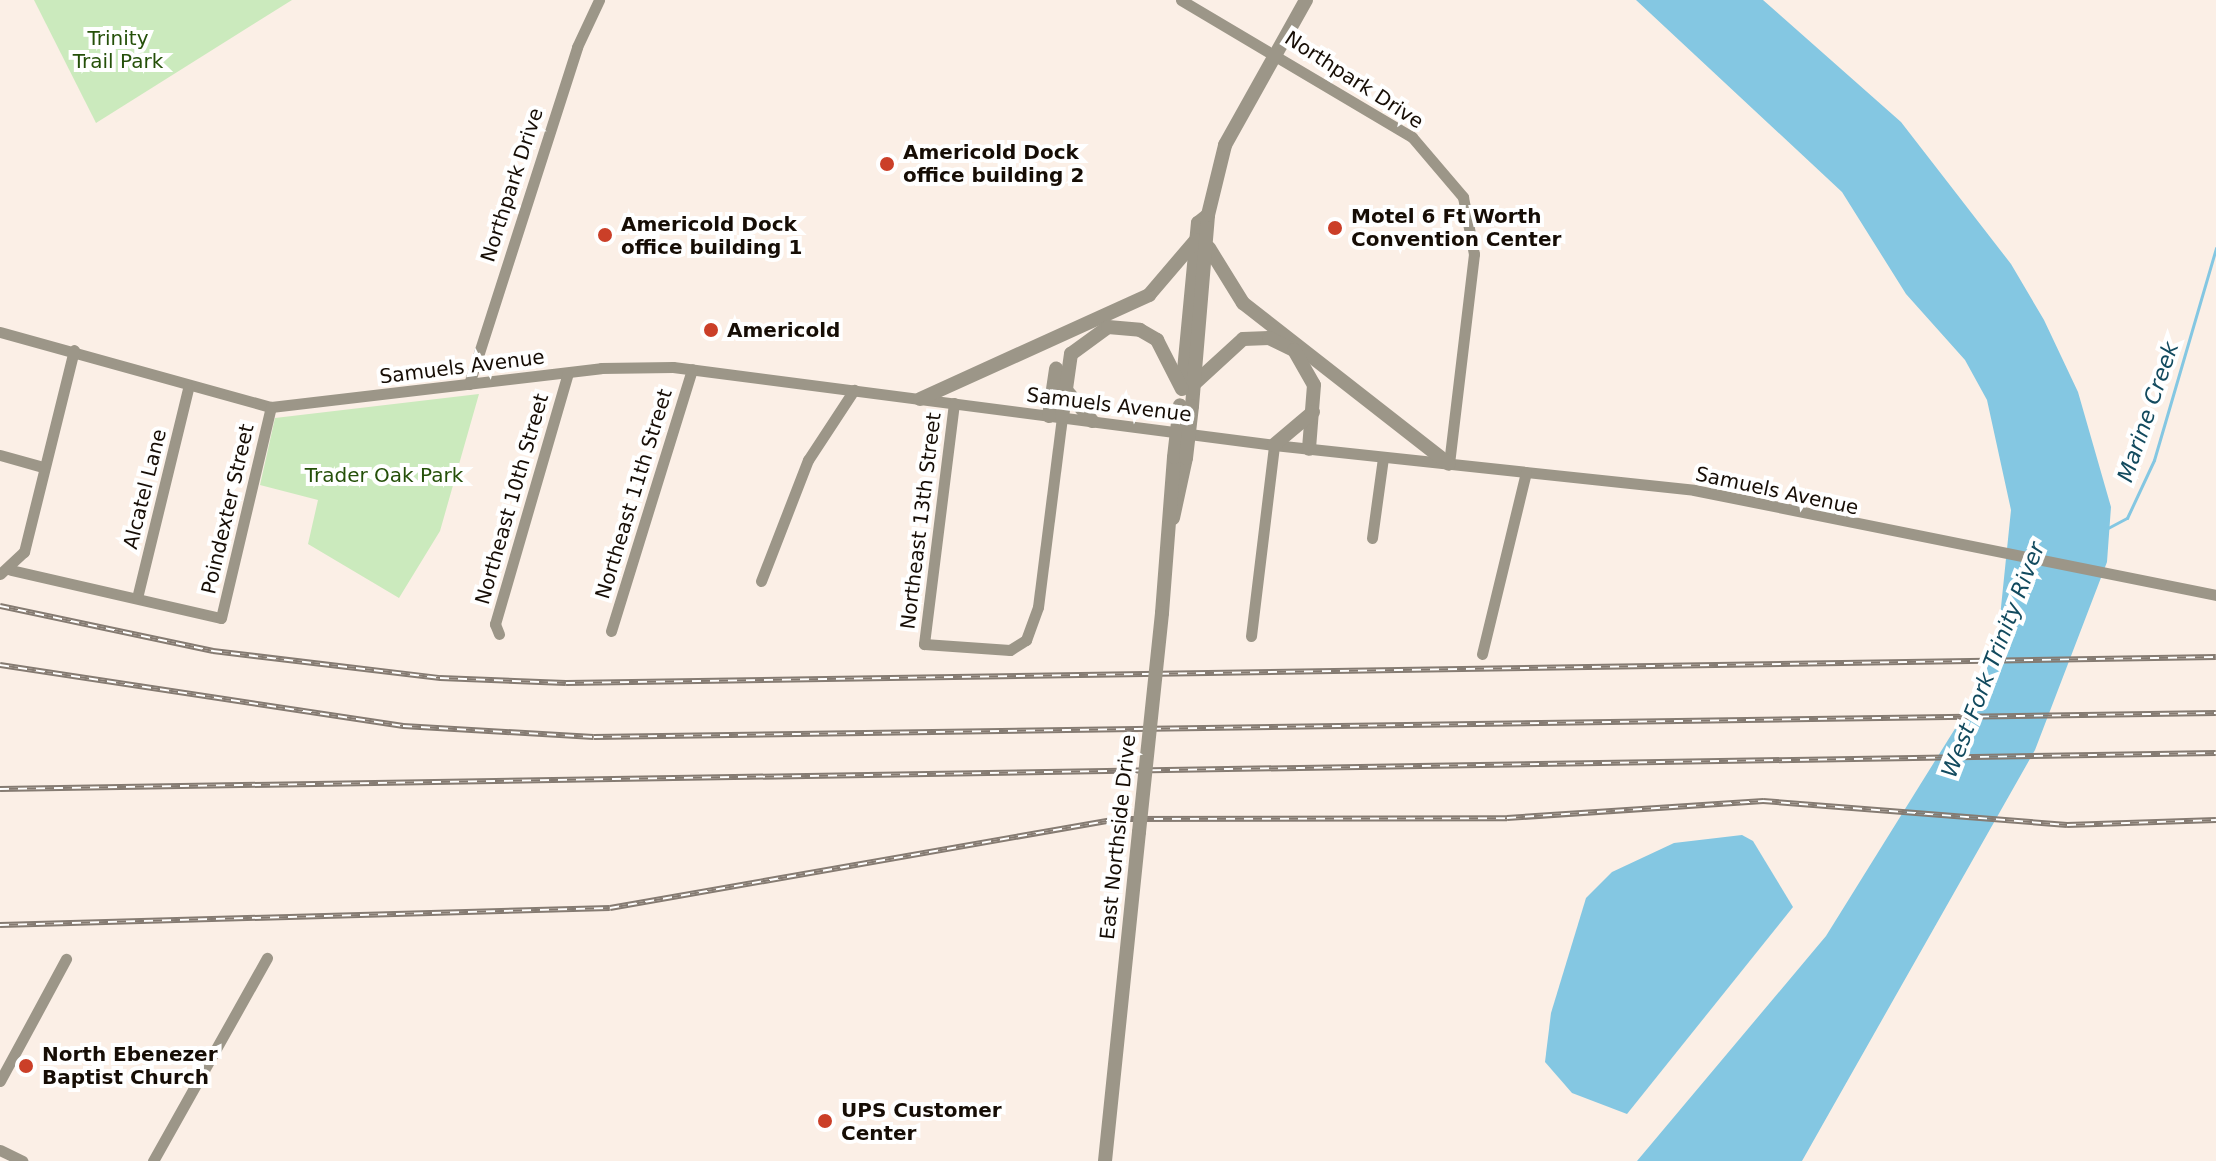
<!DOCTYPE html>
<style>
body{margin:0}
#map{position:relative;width:2216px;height:1161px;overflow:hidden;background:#fbefe6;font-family:"DejaVu Sans",sans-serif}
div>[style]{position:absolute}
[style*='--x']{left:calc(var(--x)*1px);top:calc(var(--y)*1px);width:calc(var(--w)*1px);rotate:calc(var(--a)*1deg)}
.green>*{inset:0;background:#cbeabd}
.water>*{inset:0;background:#84c7e2}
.stream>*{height:3px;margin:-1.5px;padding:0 1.5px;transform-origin:1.5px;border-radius:1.5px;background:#84c7e2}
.minor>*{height:11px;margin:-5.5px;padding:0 5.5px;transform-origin:5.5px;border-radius:5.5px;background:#9c9688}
.tertiary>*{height:14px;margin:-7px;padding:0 7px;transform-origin:7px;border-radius:7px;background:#9c9688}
.rail>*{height:6px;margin-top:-3px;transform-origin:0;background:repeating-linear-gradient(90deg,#fff 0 9px,#857b72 0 18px);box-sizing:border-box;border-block:2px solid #857b72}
.tertiary-bridge>*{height:14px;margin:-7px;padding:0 7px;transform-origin:7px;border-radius:7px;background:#9c9688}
.dots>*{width:22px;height:22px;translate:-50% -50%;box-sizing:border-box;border:4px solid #fff;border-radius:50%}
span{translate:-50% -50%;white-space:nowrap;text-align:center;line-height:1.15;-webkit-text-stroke:8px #fff;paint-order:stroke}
.park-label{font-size:20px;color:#255009}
.street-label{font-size:20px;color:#160d05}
.poi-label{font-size:20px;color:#160d05;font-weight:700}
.left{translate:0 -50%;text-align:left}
.water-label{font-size:22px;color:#124a5e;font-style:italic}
</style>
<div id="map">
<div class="green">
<i style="clip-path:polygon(34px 0,292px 0,96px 123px)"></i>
<i style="clip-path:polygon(479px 394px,440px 531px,399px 598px,308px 544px,318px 500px,260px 485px,275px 418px)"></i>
</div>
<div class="water">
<i style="clip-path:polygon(1636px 0,1763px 0,1901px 122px,2011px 264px,2044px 320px,2078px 392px,2111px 507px,2107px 562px,2035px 750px,1802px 1161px,1637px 1161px,1826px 936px,1971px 703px,1997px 646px,2011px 510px,1987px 400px,1965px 360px,1906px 294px,1842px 192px)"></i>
<i style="clip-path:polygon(1742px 835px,1753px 841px,1793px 907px,1627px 1114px,1572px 1093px,1545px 1062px,1551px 1013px,1586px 898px,1612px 872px,1674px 843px)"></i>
</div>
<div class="stream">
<i style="--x:2106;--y:529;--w:24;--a:-28"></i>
<i style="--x:2127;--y:518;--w:64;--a:-65"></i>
<i style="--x:2154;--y:460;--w:221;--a:-73.7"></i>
</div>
<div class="minor">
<i style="--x:1181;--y:0;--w:269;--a:30.7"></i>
<i style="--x:1412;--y:137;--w:79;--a:49.6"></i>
<i style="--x:1463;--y:197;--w:58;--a:79.1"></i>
<i style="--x:1474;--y:254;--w:211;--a:96.8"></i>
<i style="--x:0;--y:332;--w:281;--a:15.5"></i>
<i style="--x:271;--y:407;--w:332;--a:-6.7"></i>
<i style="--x:601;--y:368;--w:72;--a:-0.8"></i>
<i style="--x:673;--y:367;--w:606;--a:7.39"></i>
<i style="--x:1274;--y:445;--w:422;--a:6.1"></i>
<i style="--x:1694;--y:490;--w:532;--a:11.37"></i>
<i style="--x:469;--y:384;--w:354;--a:-72.2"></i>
<i style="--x:577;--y:47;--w:52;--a:-64.9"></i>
<i style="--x:954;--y:403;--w:243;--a:97.1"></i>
<i style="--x:924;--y:644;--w:86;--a:4"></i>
<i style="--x:1010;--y:650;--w:19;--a:-32"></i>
<i style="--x:1026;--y:640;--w:35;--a:-70"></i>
<i style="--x:1038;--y:607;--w:192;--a:-82.8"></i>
<i style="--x:0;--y:455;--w:45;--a:15.6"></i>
<i style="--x:1372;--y:538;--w:81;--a:-82.2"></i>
<i style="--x:11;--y:570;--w:215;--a:12.9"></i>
<i style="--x:221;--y:618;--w:217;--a:-76.7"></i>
<i style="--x:0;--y:574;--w:33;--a:-43"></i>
<i style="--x:24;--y:552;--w:208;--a:-76.1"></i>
<i style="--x:761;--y:581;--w:130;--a:-68.8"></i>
<i style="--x:808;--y:460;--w:84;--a:-56.7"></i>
<i style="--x:137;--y:598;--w:216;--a:-76.3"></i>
<i style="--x:611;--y:631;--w:274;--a:-72.8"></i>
<i style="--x:499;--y:634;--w:11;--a:-112"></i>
<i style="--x:495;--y:624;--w:261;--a:-73.8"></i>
<i style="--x:1251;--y:636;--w:192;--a:-83.1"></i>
<i style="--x:1482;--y:654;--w:187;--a:-76.4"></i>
<i style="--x:0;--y:1081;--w:139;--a:-61.6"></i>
<i style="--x:0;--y:1150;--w:25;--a:26"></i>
<i style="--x:153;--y:1161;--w:233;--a:-60.7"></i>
</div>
<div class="tertiary">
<i style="--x:1209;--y:248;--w:65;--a:58.3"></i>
<i style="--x:1243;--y:303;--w:261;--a:38"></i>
<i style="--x:1183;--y:381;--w:159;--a:-84.6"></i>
<i style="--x:1198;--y:223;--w:13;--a:-39"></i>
<i style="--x:1195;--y:383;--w:65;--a:-42.5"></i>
<i style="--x:1243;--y:339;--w:26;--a:-2"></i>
<i style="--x:1269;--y:338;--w:28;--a:26"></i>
<i style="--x:1294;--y:350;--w:40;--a:60.3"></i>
<i style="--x:1314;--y:385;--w:64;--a:94.5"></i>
<i style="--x:1065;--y:389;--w:42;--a:49.8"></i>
<i style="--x:920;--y:399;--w:252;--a:-24.4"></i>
<i style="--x:1149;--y:295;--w:72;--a:-49.5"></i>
<i style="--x:1192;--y:406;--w:192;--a:-85.2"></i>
<i style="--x:1208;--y:215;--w:72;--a:-76.3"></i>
<i style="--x:1225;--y:145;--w:166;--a:-60.8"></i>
<i style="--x:1049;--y:416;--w:48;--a:-81.5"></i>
<i style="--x:1062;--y:417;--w:64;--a:-81.9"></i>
<i style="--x:1071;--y:354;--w:46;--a:-36.1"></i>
<i style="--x:1108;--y:327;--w:32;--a:5"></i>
<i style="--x:1140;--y:330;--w:20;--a:30"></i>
<i style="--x:1157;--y:340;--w:55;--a:63"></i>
<i style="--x:1274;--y:445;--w:51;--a:-40.2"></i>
<i style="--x:1173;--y:518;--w:61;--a:-77.8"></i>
<i style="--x:1162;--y:613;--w:156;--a:-85.6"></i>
<i style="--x:1105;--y:1161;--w:331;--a:-84.1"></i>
</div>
<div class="rail">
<i style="--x:0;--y:606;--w:218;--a:11.9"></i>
<i style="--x:213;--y:651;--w:229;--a:6.8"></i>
<i style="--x:440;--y:678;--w:126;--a:2.3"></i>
<i style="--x:566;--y:683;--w:1650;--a:-0.9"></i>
<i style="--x:0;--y:665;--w:408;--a:8.6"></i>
<i style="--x:403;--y:726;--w:191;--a:3.3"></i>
<i style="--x:594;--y:737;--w:1622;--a:-0.85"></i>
<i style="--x:0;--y:789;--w:2216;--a:-0.93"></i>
<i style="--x:0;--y:925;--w:610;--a:-1.6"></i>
<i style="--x:610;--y:908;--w:516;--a:-9.94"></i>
<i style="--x:1118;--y:819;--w:389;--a:-0.1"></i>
<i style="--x:1507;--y:818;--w:257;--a:-3.8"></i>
<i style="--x:1763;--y:801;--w:305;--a:4.5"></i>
<i style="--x:2067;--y:825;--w:149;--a:-1.9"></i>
</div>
<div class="tertiary-bridge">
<i style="--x:1174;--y:457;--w:52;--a:-83.4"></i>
<i style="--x:1186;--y:458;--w:52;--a:-83.4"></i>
<i style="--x:1139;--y:832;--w:220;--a:-84"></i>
</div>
<div class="dots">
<i style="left:887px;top:164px;background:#cb3f28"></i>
<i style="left:1335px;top:228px;background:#cb3f28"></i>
<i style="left:605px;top:235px;background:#cb3f28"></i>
<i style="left:711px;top:330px;background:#cb3f28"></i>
<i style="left:26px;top:1066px;background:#cb3f28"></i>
<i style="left:825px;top:1121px;background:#cb3f28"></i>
</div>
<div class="park-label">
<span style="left:118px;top:50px">Trinity<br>Trail Park</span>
<span style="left:384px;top:475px">Trader Oak Park</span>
</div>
<div class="street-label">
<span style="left:1354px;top:80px;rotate:33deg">Northpark Drive</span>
<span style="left:512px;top:185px;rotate:-72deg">Northpark Drive</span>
<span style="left:462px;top:367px;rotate:-7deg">Samuels Avenue</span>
<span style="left:1109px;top:405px;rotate:7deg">Samuels Avenue</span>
<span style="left:145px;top:489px;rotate:-76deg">Alcatel Lane</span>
<span style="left:1777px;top:491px;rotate:12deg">Samuels Avenue</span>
<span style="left:634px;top:494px;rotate:-73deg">Northeast 11th Street</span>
<span style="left:512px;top:499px;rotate:-74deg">Northeast 10th Street</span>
<span style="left:228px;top:509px;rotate:-77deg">Poindexter Street</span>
<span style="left:921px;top:521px;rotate:-83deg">Northeast 13th Street</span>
<span style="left:1118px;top:837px;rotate:-84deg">East Northside Drive</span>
</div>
<div class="poi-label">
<span class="left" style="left:903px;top:164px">Americold Dock<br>office building 2</span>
<span class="left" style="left:1351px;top:228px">Motel 6 Ft Worth<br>Convention Center</span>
<span class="left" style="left:621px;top:236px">Americold Dock<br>office building 1</span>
<span class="left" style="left:727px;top:330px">Americold</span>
<span class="left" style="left:42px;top:1066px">North Ebenezer<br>Baptist Church</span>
<span class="left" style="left:841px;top:1122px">UPS Customer<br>Center</span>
</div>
<div class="water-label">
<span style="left:2148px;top:412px;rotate:-71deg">Marine Creek</span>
<span style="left:1993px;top:660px;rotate:-69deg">West Fork Trinity River</span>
</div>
</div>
